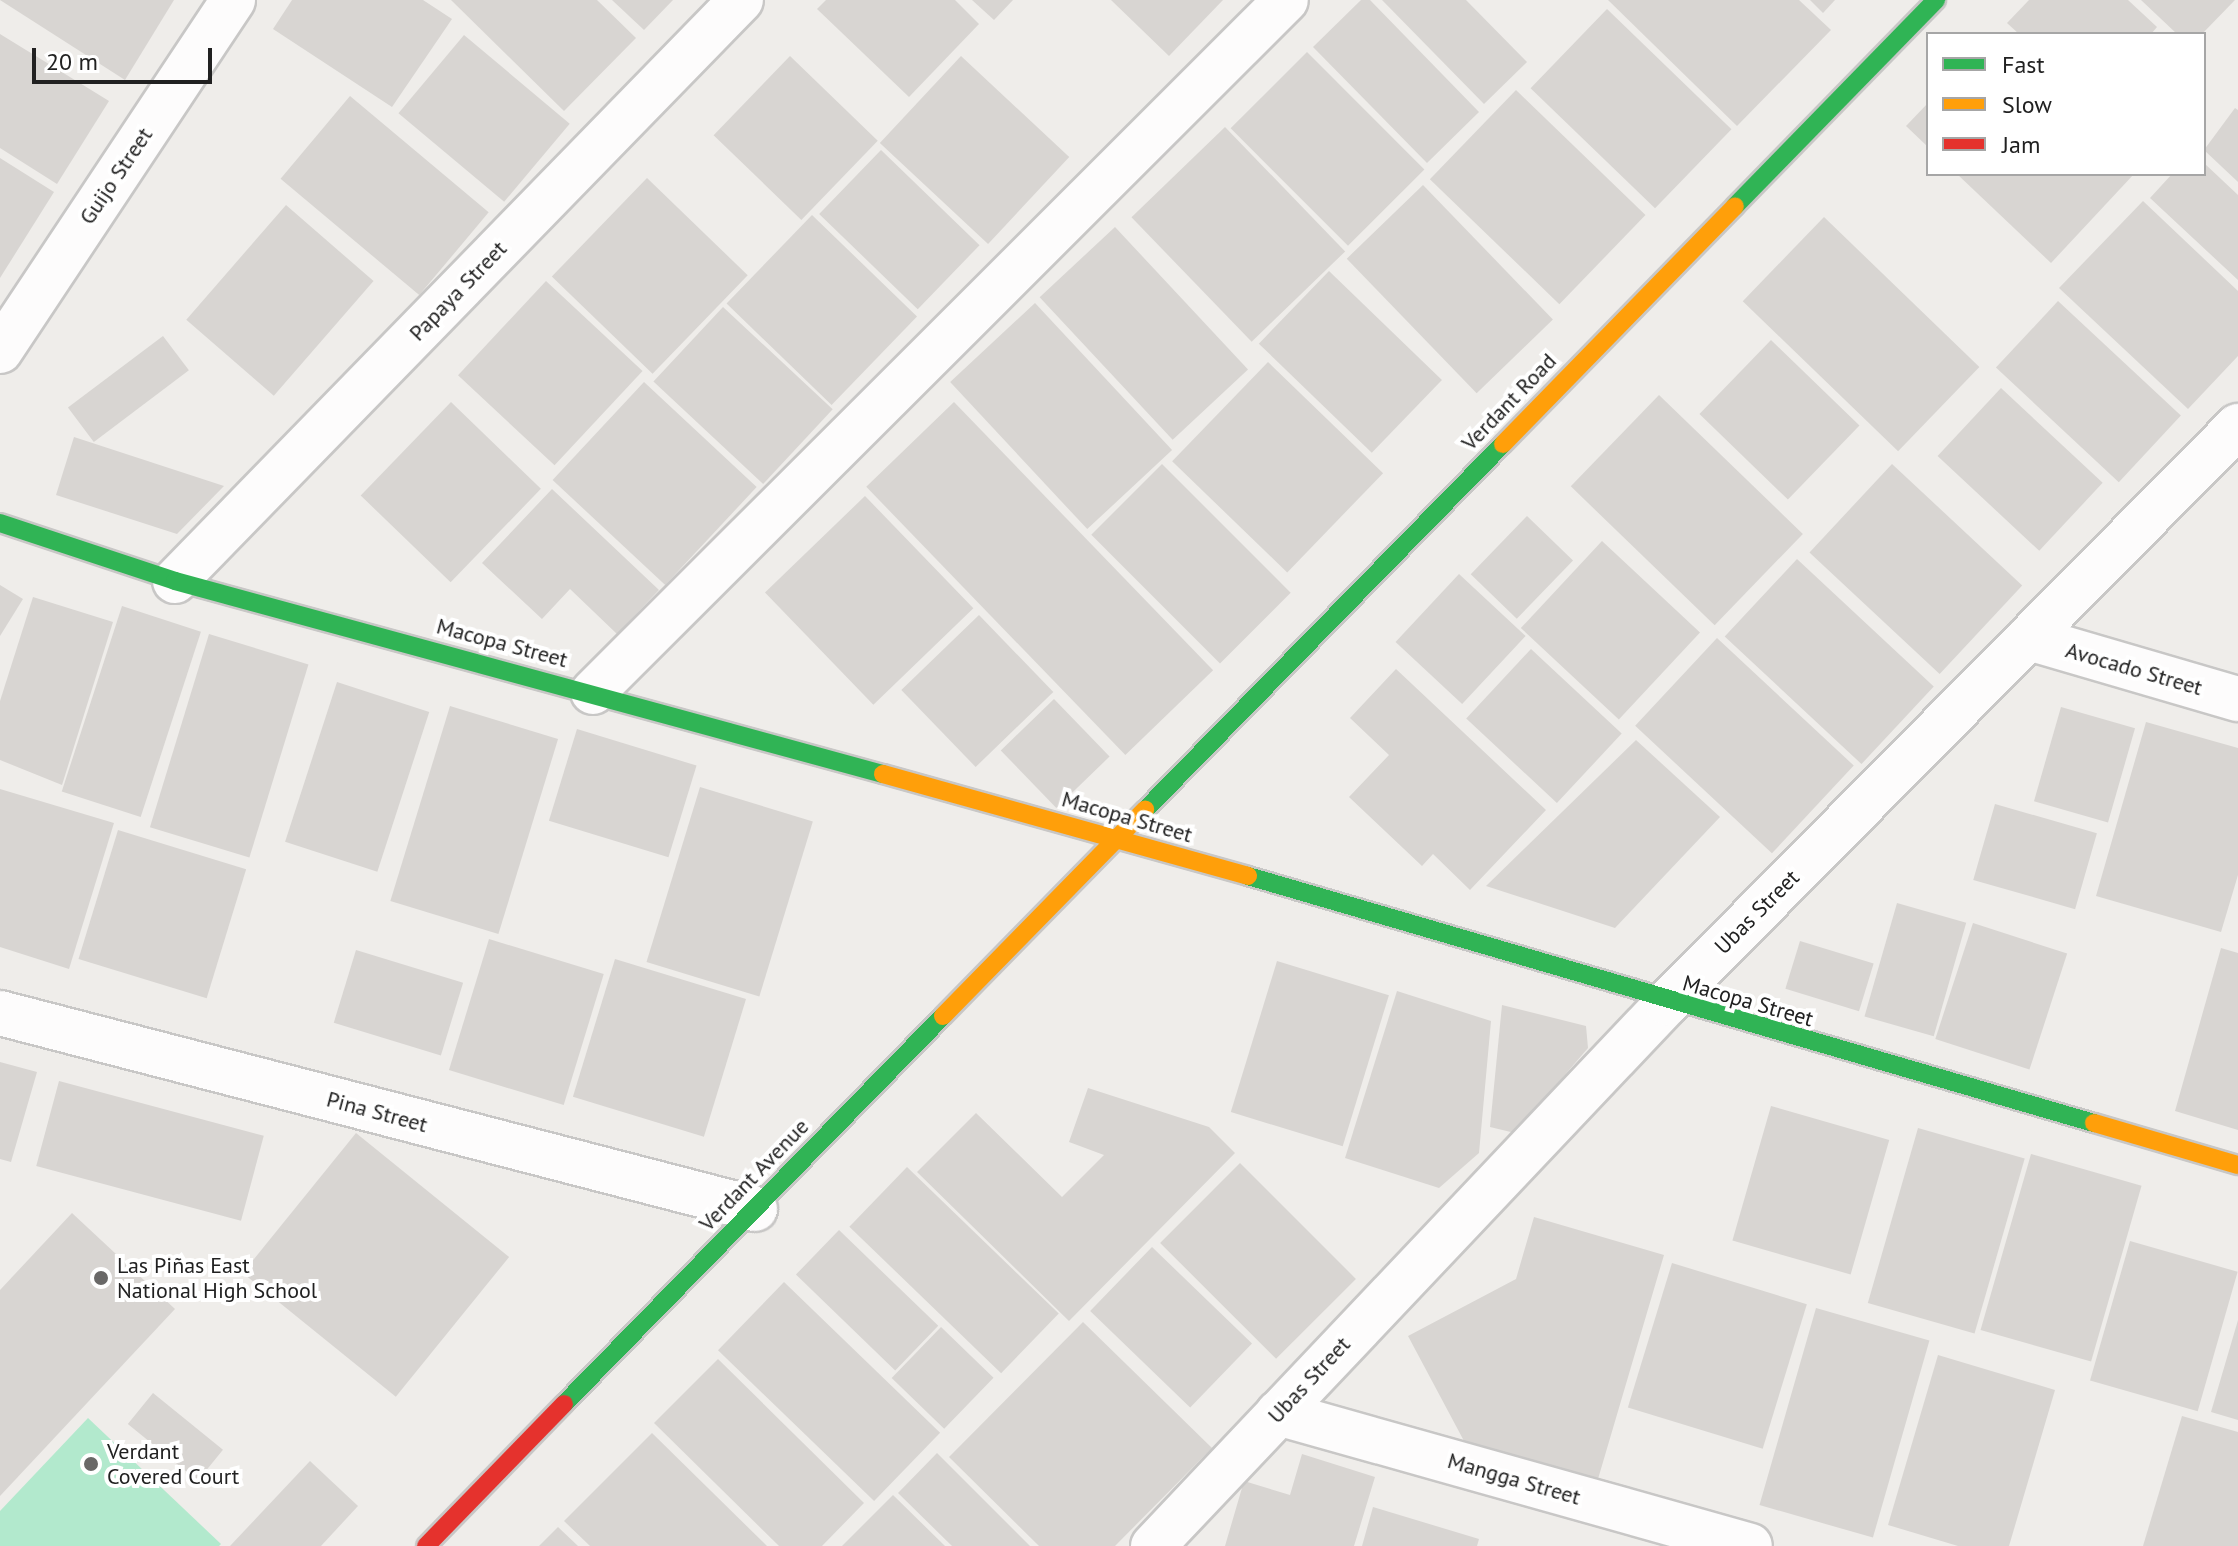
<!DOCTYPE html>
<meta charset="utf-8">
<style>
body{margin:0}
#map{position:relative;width:2238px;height:1546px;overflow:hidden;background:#efedea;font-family:"PT Sans",sans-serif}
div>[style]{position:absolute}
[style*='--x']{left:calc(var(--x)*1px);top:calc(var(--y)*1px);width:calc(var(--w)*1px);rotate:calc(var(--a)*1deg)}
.pitch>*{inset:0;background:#b2e9cd}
.building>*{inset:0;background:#d8d5d2;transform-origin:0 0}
.roads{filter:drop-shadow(2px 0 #c8c7c6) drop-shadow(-2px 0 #c8c7c6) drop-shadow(0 2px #c8c7c6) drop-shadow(0 -2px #c8c7c6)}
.street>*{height:44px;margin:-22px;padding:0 22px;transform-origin:22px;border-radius:22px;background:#fdfcfc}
.fast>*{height:18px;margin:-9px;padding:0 9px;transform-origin:9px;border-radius:9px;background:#30b455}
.slow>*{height:18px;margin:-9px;padding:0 9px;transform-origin:9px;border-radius:9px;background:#ff9f0a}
.jam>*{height:18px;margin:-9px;padding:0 9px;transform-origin:9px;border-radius:9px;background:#e5322d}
.dots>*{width:22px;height:22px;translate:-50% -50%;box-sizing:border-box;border:4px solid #fff;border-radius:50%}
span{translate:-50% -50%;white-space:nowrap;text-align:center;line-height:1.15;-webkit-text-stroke:8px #fff;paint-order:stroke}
.street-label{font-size:22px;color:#212121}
.poi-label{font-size:22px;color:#212121}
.left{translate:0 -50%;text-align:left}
.legend{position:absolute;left:1926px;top:32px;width:280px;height:144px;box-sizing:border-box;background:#fff;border:2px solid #a6a6a6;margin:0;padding:10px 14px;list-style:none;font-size:24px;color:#212121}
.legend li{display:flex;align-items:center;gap:16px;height:40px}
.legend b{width:40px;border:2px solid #a6a6a6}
.scale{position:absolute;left:32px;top:48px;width:180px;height:36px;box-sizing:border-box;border:4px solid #212121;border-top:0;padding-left:10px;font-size:24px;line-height:28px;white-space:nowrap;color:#212121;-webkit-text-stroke:6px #fff;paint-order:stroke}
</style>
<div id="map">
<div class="pitch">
<i style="clip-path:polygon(88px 1418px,221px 1544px,219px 1546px,0 1546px,0 1511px)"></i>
</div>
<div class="building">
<i style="clip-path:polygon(0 0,174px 0,125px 80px)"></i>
<i style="clip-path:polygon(292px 0,423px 0,452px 19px,392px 107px,273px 29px)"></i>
<i style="clip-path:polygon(451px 0,597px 0,636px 38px,564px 111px)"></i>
<i style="clip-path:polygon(612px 0,673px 0,644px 30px)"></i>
<i style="clip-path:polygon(826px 0,955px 0,979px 24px,909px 97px,817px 9px)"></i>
<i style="clip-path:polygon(972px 0,1013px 0,994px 20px)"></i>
<i style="clip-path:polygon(1111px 0,1223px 0,1169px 56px)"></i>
<i style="clip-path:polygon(1361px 0,1370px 0,1479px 112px,1427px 163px,1313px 47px)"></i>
<i style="clip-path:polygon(1382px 0,1466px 0,1527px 62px,1484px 104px)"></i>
<i style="clip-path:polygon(1608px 0,1799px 0,1831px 30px,1737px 126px)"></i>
<i style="clip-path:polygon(1810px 0,1835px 0,1823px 13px)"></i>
<i style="clip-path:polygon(2029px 0,2128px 0,2157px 27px,2151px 34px,2019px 34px,2007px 23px)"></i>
<i style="clip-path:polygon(2141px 0,2235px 0,2202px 34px,2177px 34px)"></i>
<i style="left:1607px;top:9px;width:173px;height:110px;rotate:44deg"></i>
<i style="clip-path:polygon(0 34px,109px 101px,57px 184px,0 148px)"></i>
<i style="left:464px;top:35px;width:138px;height:102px;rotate:40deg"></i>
<i style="left:1307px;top:52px;width:166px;height:108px;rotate:45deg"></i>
<i style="left:790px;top:56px;width:122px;height:110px;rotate:44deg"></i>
<i style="left:961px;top:56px;width:148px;height:119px;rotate:43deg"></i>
<i style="left:1516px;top:90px;width:180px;height:124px;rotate:44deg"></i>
<i style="left:350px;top:96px;width:181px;height:108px;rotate:40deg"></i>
<i style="clip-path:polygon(1928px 103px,1928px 147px,1906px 126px)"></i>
<i style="clip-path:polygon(2235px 108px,2238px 110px,2238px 182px,2204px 150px)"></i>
<i style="left:1225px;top:127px;width:173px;height:130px;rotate:46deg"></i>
<i style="left:881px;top:150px;width:137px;height:89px;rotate:44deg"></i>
<i style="clip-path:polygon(0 158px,54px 192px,0 278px)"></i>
<i style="clip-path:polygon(2204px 163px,2238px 195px,2238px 280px,2150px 198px,2172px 174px,2204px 174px)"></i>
<i style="clip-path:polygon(1957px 174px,2134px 174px,2051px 263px)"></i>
<i style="left:647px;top:178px;width:140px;height:137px;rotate:44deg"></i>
<i style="left:1423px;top:185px;width:187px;height:106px;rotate:46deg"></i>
<i style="clip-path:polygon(2143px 201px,2238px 291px,2238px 356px,2188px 409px,2059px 288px)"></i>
<i style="left:286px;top:205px;width:116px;height:152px;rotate:41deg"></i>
<i style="left:812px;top:215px;width:146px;height:123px;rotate:44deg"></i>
<i style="left:1824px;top:217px;width:216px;height:117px;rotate:44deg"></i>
<i style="left:1115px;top:227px;width:195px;height:103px;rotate:47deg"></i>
<i style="left:1329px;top:271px;width:157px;height:101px;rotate:44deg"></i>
<i style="left:546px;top:281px;width:132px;height:129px;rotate:43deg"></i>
<i style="left:2058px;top:301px;width:168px;height:91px;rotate:43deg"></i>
<i style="left:1035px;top:303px;width:201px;height:116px;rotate:47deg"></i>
<i style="left:723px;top:307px;width:150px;height:102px;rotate:43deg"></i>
<i style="left:163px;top:336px;width:43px;height:119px;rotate:53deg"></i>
<i style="left:1771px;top:340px;width:123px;height:103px;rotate:44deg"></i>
<i style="left:1268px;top:362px;width:160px;height:138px;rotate:44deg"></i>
<i style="left:644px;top:382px;width:154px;height:134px;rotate:43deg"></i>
<i style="left:2001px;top:388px;width:139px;height:93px;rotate:43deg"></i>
<i style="left:1659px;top:395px;width:200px;height:127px;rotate:44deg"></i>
<i style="left:451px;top:402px;width:125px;height:130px;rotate:44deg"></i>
<i style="left:954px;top:402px;width:373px;height:122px;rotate:46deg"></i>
<i style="clip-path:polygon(74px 437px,224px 486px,177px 534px,56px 495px)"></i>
<i style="left:1162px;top:464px;width:182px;height:100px;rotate:45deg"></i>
<i style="left:1892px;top:464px;width:178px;height:121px;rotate:43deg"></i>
<i style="clip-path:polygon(552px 489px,659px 590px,617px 634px,570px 589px,542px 619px,482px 563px)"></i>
<i style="left:865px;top:496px;width:156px;height:139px;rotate:46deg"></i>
<i style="left:1527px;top:516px;width:64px;height:81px;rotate:44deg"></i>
<i style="left:1602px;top:541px;width:134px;height:119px;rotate:43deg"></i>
<i style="left:1797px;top:559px;width:187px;height:106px;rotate:43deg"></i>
<i style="left:1459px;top:574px;width:91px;height:93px;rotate:43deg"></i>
<i style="clip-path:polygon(0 585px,23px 599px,0 636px)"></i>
<i style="clip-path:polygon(33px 597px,113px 622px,62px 785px,0 760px,0 701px)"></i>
<i style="left:122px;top:606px;width:83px;height:195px;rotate:18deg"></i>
<i style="left:979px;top:615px;width:107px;height:108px;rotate:46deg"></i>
<i style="left:209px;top:634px;width:104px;height:202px;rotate:17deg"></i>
<i style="left:1717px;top:638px;width:187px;height:120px;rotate:43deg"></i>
<i style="left:1531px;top:649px;width:124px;height:95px;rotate:43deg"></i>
<i style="clip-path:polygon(1396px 669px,1546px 810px,1470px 890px,1433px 854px,1422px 866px,1349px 797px,1389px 755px,1350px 718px)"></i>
<i style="left:337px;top:682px;width:97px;height:168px;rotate:18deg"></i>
<i style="left:1054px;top:699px;width:80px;height:74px;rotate:46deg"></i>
<i style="left:450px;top:706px;width:113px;height:204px;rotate:17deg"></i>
<i style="left:2061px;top:707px;width:77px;height:98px;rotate:16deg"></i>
<i style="clip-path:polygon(2146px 722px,2238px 748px,2238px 875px,2221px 932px,2096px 896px)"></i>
<i style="left:577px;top:729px;width:125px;height:96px;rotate:17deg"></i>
<i style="clip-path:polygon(1636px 740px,1720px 817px,1615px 928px,1486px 886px)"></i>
<i style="left:700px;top:787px;width:118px;height:183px;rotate:17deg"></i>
<i style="clip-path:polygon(0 789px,114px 823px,69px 969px,0 947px)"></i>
<i style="left:1995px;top:804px;width:106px;height:79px;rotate:16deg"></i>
<i style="left:118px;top:830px;width:134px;height:135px;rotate:17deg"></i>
<i style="left:1897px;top:903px;width:72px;height:118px;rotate:16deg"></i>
<i style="left:1973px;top:923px;width:99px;height:122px;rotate:18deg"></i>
<i style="left:489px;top:939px;width:120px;height:137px;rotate:17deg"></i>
<i style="left:1800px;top:941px;width:77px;height:50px;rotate:17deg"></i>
<i style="clip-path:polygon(2221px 948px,2238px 953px,2238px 1130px,2175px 1111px)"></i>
<i style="left:356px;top:950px;width:112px;height:76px;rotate:17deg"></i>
<i style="left:615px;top:959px;width:137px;height:144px;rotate:17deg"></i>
<i style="left:1277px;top:961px;width:117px;height:158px;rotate:17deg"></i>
<i style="clip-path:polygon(1397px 991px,1491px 1021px,1479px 1153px,1439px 1188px,1345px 1158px)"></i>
<i style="clip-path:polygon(1502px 1005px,1586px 1026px,1588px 1048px,1515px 1133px,1490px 1127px)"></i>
<i style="clip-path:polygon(0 1062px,37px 1072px,11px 1162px,0 1159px)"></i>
<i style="left:59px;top:1081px;width:212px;height:88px;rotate:15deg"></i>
<i style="clip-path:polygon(1088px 1088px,1209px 1127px,1235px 1153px,1069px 1321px,917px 1172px,976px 1113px,1062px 1197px,1104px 1155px,1069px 1142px)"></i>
<i style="left:1771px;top:1106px;width:123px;height:140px;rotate:16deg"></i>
<i style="left:1918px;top:1128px;width:111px;height:182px;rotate:16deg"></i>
<i style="left:356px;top:1133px;width:197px;height:180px;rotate:39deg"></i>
<i style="left:2031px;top:1154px;width:115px;height:183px;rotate:16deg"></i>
<i style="left:1240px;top:1163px;width:164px;height:113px;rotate:45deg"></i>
<i style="left:907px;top:1167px;width:211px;height:83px;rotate:44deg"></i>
<i style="clip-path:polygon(72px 1213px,175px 1309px,0 1496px,0 1290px)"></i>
<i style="clip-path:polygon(1534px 1217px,1664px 1255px,1598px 1479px,1464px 1441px,1408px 1336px,1516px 1279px)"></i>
<i style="left:839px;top:1230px;width:138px;height:62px;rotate:44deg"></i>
<i style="left:2130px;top:1241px;width:112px;height:145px;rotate:16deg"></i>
<i style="left:1152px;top:1247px;width:139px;height:89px;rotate:44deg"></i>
<i style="left:1672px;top:1263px;width:141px;height:151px;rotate:17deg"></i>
<i style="left:784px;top:1282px;width:217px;height:95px;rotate:44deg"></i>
<i style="left:1816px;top:1308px;width:118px;height:205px;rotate:16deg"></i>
<i style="clip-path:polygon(2238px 1320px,2238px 1420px,2211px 1412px)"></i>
<i style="clip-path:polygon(1083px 1322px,1212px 1448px,1115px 1546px,1039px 1546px,949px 1457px)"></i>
<i style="left:941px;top:1327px;width:73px;height:71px;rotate:44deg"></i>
<i style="clip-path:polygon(1938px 1355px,2055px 1390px,2009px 1546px,1958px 1546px,1888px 1525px)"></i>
<i style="clip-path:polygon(718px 1359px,864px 1503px,822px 1546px,779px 1546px,654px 1423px)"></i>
<i style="left:153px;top:1393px;width:90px;height:40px;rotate:39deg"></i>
<i style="clip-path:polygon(2182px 1416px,2238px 1432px,2238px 1546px,2143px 1546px)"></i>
<i style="clip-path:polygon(652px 1433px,767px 1546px,590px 1546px,564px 1521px)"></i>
<i style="clip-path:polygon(937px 1453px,1030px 1546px,952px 1546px,898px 1493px)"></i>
<i style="clip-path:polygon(1302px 1454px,1375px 1477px,1354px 1546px,1225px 1546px,1244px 1481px,1290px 1495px)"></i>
<i style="clip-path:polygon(310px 1461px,358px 1506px,321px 1546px,230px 1546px)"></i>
<i style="clip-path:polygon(893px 1495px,945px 1546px,842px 1546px)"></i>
<i style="clip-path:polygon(1373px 1507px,1479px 1539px,1477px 1546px,1362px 1546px)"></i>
<i style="clip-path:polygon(558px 1527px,578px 1546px,539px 1546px)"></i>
</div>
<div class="roads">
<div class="street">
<i style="--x:0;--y:351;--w:421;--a:-56.4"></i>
<i style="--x:175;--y:581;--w:811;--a:-45.75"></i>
<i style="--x:2029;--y:638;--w:218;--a:16.3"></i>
<i style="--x:593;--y:692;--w:979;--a:-44.96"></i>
<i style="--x:0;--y:1013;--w:780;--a:14.55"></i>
<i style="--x:1278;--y:1413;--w:490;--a:15.7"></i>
<i style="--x:1153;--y:1546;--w:748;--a:-46.57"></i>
<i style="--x:1667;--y:1003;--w:812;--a:-45.3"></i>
</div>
<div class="fast">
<i style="--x:1735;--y:206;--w:288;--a:-45.7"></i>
<i style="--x:0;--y:523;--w:184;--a:18.3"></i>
<i style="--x:175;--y:581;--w:734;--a:15.25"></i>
<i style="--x:1145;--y:810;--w:512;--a:-45.63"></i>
<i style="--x:1248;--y:876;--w:881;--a:16.28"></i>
<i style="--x:564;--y:1404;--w:542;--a:-45.67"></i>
</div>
<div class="slow">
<i style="--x:1503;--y:444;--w:332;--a:-45.7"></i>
<i style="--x:883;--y:774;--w:379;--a:15.6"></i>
<i style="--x:943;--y:1016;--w:289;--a:-45.6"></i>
<i style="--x:2094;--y:1123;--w:150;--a:16.3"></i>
</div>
<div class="jam">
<i style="--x:426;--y:1546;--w:198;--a:-45.8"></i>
</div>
</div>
<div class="dots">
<i style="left:101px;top:1278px;background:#696867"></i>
<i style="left:91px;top:1464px;background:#696867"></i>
</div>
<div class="street-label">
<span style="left:116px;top:176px;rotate:-56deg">Guijo Street</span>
<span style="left:458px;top:291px;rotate:-46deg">Papaya Street</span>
<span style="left:1509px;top:402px;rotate:-46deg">Verdant Road</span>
<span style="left:502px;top:643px;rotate:15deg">Macopa Street</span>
<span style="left:2134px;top:669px;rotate:16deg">Avocado Street</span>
<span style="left:1127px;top:817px;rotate:16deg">Macopa Street</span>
<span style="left:1757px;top:912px;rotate:-45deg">Ubas Street</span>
<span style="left:1748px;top:1001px;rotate:16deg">Macopa Street</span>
<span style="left:377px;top:1112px;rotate:15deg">Pina Street</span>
<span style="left:754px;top:1175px;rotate:-46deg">Verdant Avenue</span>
<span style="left:1309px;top:1380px;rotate:-47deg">Ubas Street</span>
<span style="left:1514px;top:1479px;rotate:16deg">Mangga Street</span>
</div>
<div class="poi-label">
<span class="left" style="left:117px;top:1278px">Las Piñas East<br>National High School</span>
<span class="left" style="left:107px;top:1464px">Verdant<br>Covered Court</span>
</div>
<ul class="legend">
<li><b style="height:10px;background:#30b455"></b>Fast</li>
<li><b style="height:10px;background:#ff9f0a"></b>Slow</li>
<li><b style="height:10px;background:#e5322d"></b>Jam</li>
</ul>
<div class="scale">20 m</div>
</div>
